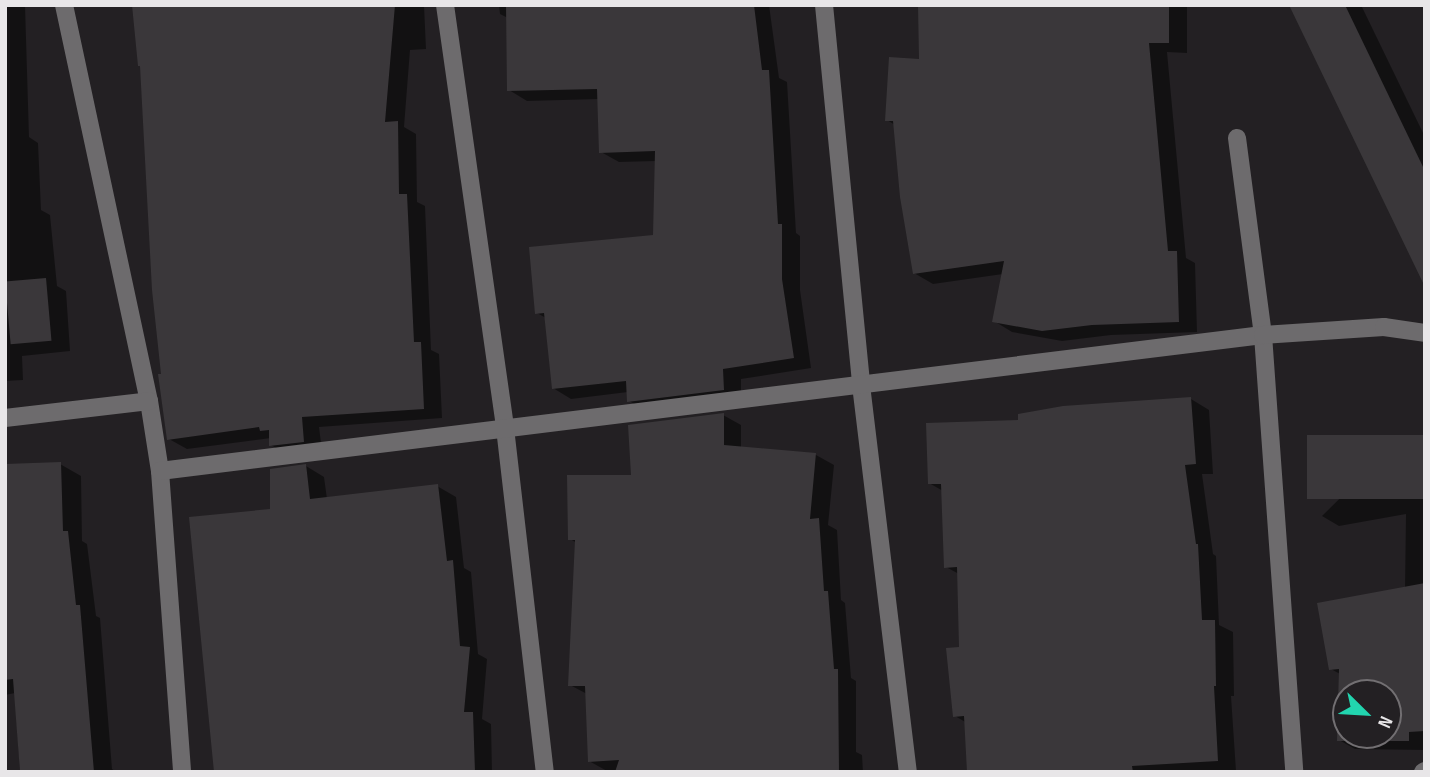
<!DOCTYPE html>
<style>
body{margin:0}
#map{position:relative;width:1430px;height:777px;overflow:hidden;background:#232023;font-family:"Sofia Sans Condensed",sans-serif}
div>[style]{position:absolute}
[style*='--x']{left:calc(var(--x)*1px);top:calc(var(--y)*1px);width:calc(var(--w)*1px);rotate:calc(var(--a)*1deg)}
.shadow>*{inset:0;background:#0007}
.building>*{inset:0;background:#3a373a;transform-origin:0 0}
.minor>*{height:18px;margin:-9px;padding:0 9px;transform-origin:9px;border-radius:9px;background:#6d6b6d}
span{translate:-50% -50%;white-space:nowrap;text-align:center;line-height:1.15;-webkit-text-stroke:6px #232023;paint-order:stroke}
.frame{position:absolute;inset:0;border:7px solid #e8e6e8;pointer-events:none}
.north{position:absolute;left:1332px;top:679px;width:70px;height:70px;box-sizing:border-box;background:#232023;border:2px solid #726f72;border-radius:50%;rotate:114deg;font-size:19px;font-weight:700;line-height:28px;text-align:center;color:#e8e6e8}
.north::after{content:'';display:block;margin:auto;width:24px;height:32px;background:#22d5af;clip-path:polygon(50% 0,100% 100%,50% 72%,0 100%)}
</style>
<div id="map">
<div class="shadow">
<i style="clip-path:polygon(5px 5px,25px 5px,29px 137px,38px 143px,41px 210px,50px 215px,57px 286px,66px 291px,70px 351px,22px 356px,23px 380px,5px 381px)"></i>
<i style="clip-path:polygon(133px 5px,424px 5px,426px 49px,410px 50px,404px 127px,416px 134px,417px 202px,425px 206px,431px 350px,439px 354px,442px 418px,319px 427px,322px 451px,289px 456px,271px 445px,271px 438px,187px 449px,169px 439px,142px 67px)"></i>
<i style="clip-path:polygon(499px 5px,769px 5px,779px 78px,787px 82px,796px 233px,800px 236px,800px 290px,811px 368px,741px 379px,741px 400px,647px 411px,629px 401px,628px 392px,571px 399px,553px 388px,546px 318px,537px 313px,655px 237px,656px 161px,619px 162px,601px 152px,599px 99px,527px 101px,509px 90px,508px 18px,500px 14px)"></i>
<i style="clip-path:polygon(920px 5px,1187px 5px,1187px 53px,1167px 52px,1186px 258px,1195px 263px,1197px 332px,1111px 335px,1062px 341px,1012px 332px,994px 321px,1003px 274px,933px 284px,914px 273px,895px 125px,887px 120px,921px 61px)"></i>
<i style="clip-path:polygon(1291px 5px,1361px 5px,1425px 137px,1425px 283px)"></i>
<i style="clip-path:polygon(1191px 399px,1209px 410px,1213px 474px,1202px 474px,1213px 554px,1216px 556px,1219px 625px,1233px 632px,1234px 696px,1231px 696px,1236px 771px,969px 772px,967px 723px,955px 716px,961px 648px,959px 574px,946px 567px,943px 491px,929px 483px,1020px 421px)"></i>
<i style="clip-path:polygon(723px 415px,741px 425px,741px 448px,816px 455px,834px 465px,828px 525px,837px 530px,841px 600px,845px 603px,851px 678px,856px 681px,856px 752px,862px 755px,863px 772px,617px 772px,607px 771px,589px 761px,587px 694px,570px 685px,577px 543px,570px 539px,633px 476px)"></i>
<i style="clip-path:polygon(evenodd,1425px 436px,1425px 750px,1355px 749px,1339px 740px,1340px 674px,1331px 669px,1405px 588px,1406px 514px,1339px 526px,1322px 516px,1398px 441px,1398px 438px,1425px 436px,1346px 693px,1388px 693px,1388px 735px,1346px 735px,1346px 693px)"></i>
<i style="clip-path:polygon(60px 464px,81px 476px,82px 541px,87px 544px,96px 616px,100px 618px,112px 769px,116px 772px,20px 772px,15px 693px,5px 695px,5px 465px)"></i>
<i style="clip-path:polygon(306px 466px,324px 477px,327px 499px,437px 486px,456px 497px,464px 568px,471px 572px,478px 654px,487px 659px,482px 719px,491px 724px,492px 772px,215px 772px,199px 583px,272px 510px)"></i>
</div>
<div class="building">
<i style="clip-path:polygon(132px 5px,395px 5px,385px 122px,398px 121px,399px 194px,407px 194px,414px 342px,421px 342px,424px 409px,302px 417px,304px 442px,269px 446px,269px 430px,260px 431px,259px 427px,167px 440px,158px 374px,161px 374px,152px 290px,140px 66px,138px 66px)"></i>
<i style="clip-path:polygon(506px 5px,754px 5px,762px 70px,769px 70px,778px 224px,782px 224px,782px 279px,794px 358px,723px 369px,724px 390px,627px 402px,626px 381px,552px 389px,544px 313px,535px 314px,529px 247px,653px 235px,655px 151px,599px 153px,597px 89px,507px 91px)"></i>
<i style="clip-path:polygon(918px 5px,1169px 5px,1169px 43px,1149px 43px,1168px 251px,1177px 251px,1179px 322px,1092px 325px,1042px 331px,992px 322px,1004px 261px,913px 274px,900px 197px,893px 121px,885px 121px,889px 57px,919px 59px)"></i>
<i style="clip-path:polygon(1289px 5px,1345px 5px,1425px 171px,1425px 287px)"></i>
<i style="left:46px;top:278px;width:63px;height:41px;rotate:85deg"></i>
<i style="clip-path:polygon(1191px 397px,1196px 464px,1185px 465px,1196px 544px,1198px 544px,1202px 620px,1215px 620px,1216px 686px,1214px 686px,1218px 761px,1132px 766px,1133px 772px,967px 772px,964px 716px,953px 717px,946px 648px,959px 647px,957px 567px,944px 568px,941px 484px,928px 484px,926px 423px,1018px 420px,1018px 414px,1063px 406px)"></i>
<i style="clip-path:polygon(724px 413px,724px 445px,816px 453px,810px 519px,819px 518px,824px 591px,828px 591px,834px 669px,838px 669px,839px 772px,615px 772px,619px 760px,588px 762px,585px 686px,568px 686px,575px 540px,568px 540px,567px 475px,631px 475px,628px 425px)"></i>
<i style="left:1425px;top:435px;width:64px;height:118px;rotate:90deg"></i>
<i style="clip-path:polygon(61px 462px,63px 531px,68px 531px,76px 605px,80px 605px,94px 772px,20px 772px,13px 679px,5px 680px,5px 464px)"></i>
<i style="clip-path:polygon(306px 464px,310px 499px,438px 484px,447px 561px,453px 560px,460px 646px,470px 647px,464px 712px,473px 712px,475px 772px,214px 772px,189px 517px,270px 509px,270px 469px)"></i>
<i style="clip-path:polygon(evenodd,1425px 583px,1425px 731px,1409px 732px,1409px 741px,1337px 741px,1339px 669px,1329px 670px,1317px 603px,1425px 583px,1346px 693px,1388px 693px,1388px 735px,1346px 735px,1346px 693px)"></i>
</div>
<div class="minor">
<i style="--x:64;--y:5;--w:405;--a:77.9"></i>
<i style="--x:149;--y:401;--w:71;--a:81.1"></i>
<i style="--x:160;--y:471;--w:302;--a:85.8"></i>
<i style="--x:445;--y:5;--w:427;--a:81.9"></i>
<i style="--x:505;--y:428;--w:346;--a:83.4"></i>
<i style="--x:824;--y:5;--w:382;--a:84.4"></i>
<i style="--x:861;--y:385;--w:390;--a:83.1"></i>
<i style="--x:1237;--y:138;--w:199;--a:82.5"></i>
<i style="--x:1263;--y:335;--w:438;--a:85.9"></i>
<i style="--x:5;--y:418;--w:145;--a:-6.7"></i>
<i style="--x:160;--y:471;--w:1111;--a:-7.03"></i>
<i style="--x:1263;--y:335;--w:121;--a:-3.8"></i>
<i style="--x:1384;--y:327;--w:41;--a:8.3"></i>
<i style="--x:1423;--y:772;--w:2;--a:-27"></i>
</div>
<div class="frame"></div>
<div class="north">N</div>
</div>
